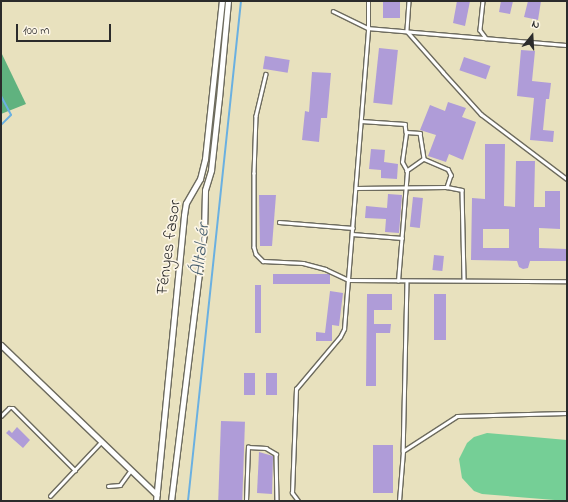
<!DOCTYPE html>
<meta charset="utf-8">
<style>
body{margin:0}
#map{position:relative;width:568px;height:502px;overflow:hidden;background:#e8e1be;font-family:"Indie Flower",sans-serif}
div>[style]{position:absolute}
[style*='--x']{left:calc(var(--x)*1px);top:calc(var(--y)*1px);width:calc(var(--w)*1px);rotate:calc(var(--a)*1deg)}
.green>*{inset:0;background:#75cf96}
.forest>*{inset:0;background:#60b27f}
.stream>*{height:2px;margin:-1px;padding:0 1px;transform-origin:1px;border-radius:1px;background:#6ab0e1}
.building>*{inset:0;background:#af9cd8;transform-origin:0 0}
.roads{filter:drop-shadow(1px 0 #6d6b5e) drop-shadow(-1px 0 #6d6b5e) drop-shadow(0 1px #6d6b5e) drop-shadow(0 -1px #6d6b5e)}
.lane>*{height:2.5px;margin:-1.25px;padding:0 1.25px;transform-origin:1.25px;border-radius:1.25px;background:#fff}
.street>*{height:5px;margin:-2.5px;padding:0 2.5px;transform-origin:2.5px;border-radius:2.5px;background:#fff}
span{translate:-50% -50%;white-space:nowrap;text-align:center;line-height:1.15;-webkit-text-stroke:3.5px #fcf5e5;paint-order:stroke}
.street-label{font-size:17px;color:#2b2b2b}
.water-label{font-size:18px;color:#415a6b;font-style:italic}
.frame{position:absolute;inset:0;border:2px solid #2b2b2b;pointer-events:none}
.north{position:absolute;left:512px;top:16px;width:40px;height:40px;-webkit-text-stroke:3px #fcf5e5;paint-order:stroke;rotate:18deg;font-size:11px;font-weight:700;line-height:16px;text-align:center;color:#2b2b2b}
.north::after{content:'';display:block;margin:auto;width:14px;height:18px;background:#2b2b2b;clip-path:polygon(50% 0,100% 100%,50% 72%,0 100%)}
.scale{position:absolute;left:16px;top:24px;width:95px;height:18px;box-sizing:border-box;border:2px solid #2b2b2b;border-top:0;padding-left:5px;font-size:12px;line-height:14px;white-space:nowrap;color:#2b2b2b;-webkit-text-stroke:3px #fcf5e5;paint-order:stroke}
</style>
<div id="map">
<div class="green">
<i style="clip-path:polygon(487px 433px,567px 440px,567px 501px,482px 494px,474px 491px,462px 478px,459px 459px,467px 443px,474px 437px)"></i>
</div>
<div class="forest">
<i style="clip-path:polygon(1px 52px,26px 104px,1px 114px)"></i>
</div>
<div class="stream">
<i style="--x:1;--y:96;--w:21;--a:62"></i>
<i style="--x:11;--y:115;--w:14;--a:135"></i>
<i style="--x:188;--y:501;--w:503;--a:-83.95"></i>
</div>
<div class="building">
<i style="left:383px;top:1px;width:17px;height:17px"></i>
<i style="clip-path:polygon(457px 1px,470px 1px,465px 26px,453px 23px)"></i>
<i style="clip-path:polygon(501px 1px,513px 1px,510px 14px,499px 12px)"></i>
<i style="clip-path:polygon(528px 1px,541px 1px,538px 20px,524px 17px)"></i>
<i style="left:379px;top:48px;width:19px;height:55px;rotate:6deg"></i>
<i style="clip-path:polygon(521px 50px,535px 51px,532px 81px,551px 83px,549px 99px,546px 99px,543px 130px,554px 131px,553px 142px,530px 140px,534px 98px,517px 96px)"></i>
<i style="left:265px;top:56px;width:25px;height:13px;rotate:9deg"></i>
<i style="left:464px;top:57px;width:28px;height:14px;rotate:19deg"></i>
<i style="clip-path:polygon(312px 72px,331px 73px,327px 118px,321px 118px,319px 142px,302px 140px,305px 111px,309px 112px)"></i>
<i style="clip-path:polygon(448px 102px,466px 108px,462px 117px,476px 122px,463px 160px,449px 154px,446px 162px,428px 156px,436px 135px,420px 130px,430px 105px,445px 111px)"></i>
<i style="clip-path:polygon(evenodd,485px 144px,505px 144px,504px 206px,515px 207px,516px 161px,535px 161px,534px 207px,545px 207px,545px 191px,560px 191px,560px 229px,539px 228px,539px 248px,567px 249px,567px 261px,530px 261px,528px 268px,523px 269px,519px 267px,517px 261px,471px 260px,472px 198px,485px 199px,485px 144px,483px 229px,509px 229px,509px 248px,483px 248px,483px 229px)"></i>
<i style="clip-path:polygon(371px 149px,385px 150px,384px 162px,398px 164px,397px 179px,381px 178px,381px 170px,369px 169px)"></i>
<i style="clip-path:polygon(388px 194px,402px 195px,399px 233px,385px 232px,386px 219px,365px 218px,366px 206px,387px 208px)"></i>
<i style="clip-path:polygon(259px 195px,276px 195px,272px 246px,260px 246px)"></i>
<i style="left:413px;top:197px;width:10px;height:30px;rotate:6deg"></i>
<i style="left:434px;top:255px;width:10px;height:15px;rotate:6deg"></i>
<i style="left:273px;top:274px;width:57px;height:10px"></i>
<i style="left:255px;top:285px;width:6px;height:48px"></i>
<i style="clip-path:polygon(330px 291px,343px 293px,339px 326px,332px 325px,332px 341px,316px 341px,316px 332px,325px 333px)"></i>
<i style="clip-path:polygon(367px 294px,392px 294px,392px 310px,374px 310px,374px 324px,391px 324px,390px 333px,376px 333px,376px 386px,366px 386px)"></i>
<i style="left:434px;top:294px;width:12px;height:46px"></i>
<i style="left:244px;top:373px;width:11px;height:22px"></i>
<i style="left:266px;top:373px;width:11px;height:22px"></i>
<i style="left:221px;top:421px;width:24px;height:80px;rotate:2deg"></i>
<i style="clip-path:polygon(17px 427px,30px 440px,23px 448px,6px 433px,9px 430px,12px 433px)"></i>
<i style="left:373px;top:445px;width:20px;height:48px"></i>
<i style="clip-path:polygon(259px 452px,273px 456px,272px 494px,257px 493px)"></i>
</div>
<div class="roads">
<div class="lane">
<i style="--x:409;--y:1;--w:30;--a:94"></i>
<i style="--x:407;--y:31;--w:55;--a:48.7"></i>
<i style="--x:443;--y:72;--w:57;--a:47.9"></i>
<i style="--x:481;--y:114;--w:108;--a:37.1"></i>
<i style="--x:483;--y:1;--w:29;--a:96"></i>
<i style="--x:480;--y:30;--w:10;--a:53"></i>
<i style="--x:333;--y:11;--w:39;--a:26"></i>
<i style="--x:368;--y:28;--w:200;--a:4.9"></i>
<i style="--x:266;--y:74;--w:43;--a:103.4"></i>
<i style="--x:256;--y:116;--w:57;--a:92"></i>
<i style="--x:254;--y:173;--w:74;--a:90"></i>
<i style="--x:254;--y:247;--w:7;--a:74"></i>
<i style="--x:256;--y:254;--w:10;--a:45"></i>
<i style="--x:263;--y:261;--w:40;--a:2.9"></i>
<i style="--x:303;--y:263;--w:23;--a:15"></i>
<i style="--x:325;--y:269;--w:26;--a:25"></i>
<i style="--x:349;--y:280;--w:218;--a:0.3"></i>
<i style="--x:361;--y:121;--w:44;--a:3.9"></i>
<i style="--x:405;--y:124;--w:8;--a:83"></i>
<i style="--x:424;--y:159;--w:21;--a:145"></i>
<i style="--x:407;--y:171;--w:10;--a:-119"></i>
<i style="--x:402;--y:162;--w:30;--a:-82"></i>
<i style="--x:406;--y:132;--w:14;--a:4"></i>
<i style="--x:420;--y:133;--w:26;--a:81"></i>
<i style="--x:424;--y:159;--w:26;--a:23"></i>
<i style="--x:448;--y:169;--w:7;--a:63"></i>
<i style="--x:451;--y:175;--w:13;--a:108"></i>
<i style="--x:447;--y:187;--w:15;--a:11"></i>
<i style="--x:462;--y:190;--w:90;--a:88.7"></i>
<i style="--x:356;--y:188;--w:91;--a:-0.6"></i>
<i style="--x:279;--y:222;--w:74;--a:4.6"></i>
<i style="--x:352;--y:234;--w:50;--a:4.6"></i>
<i style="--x:398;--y:281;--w:110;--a:-85.3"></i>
<i style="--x:407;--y:281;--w:170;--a:91.3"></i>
<i style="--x:403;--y:451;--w:64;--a:-32.9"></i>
<i style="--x:457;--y:416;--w:110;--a:-1.6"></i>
<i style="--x:1;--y:416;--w:11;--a:-45"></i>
<i style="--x:9;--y:408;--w:4;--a:0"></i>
<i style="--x:13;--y:408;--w:88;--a:45"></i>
<i style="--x:108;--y:486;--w:12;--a:-5"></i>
<i style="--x:120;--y:485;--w:17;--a:-54"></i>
<i style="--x:50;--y:496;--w:74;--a:-46.6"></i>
<i style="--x:246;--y:501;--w:54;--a:-87.9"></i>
<i style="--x:248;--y:447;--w:18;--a:3"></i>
<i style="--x:266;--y:448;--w:12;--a:31"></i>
<i style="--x:276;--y:454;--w:47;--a:88.8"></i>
<i style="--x:298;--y:501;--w:10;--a:-127"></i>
<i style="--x:292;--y:493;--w:104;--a:-87.8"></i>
<i style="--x:296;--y:389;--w:68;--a:-49.8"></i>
<i style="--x:340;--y:337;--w:9;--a:-63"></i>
<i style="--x:344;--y:329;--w:302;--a:-85.4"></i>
<i style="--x:368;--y:28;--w:27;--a:-90"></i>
<i style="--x:399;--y:501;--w:50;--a:-85.4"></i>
</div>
<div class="street">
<i style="--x:1;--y:345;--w:216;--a:43.9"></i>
<i style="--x:156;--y:501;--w:287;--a:-84.4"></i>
<i style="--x:184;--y:215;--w:12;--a:-81"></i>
<i style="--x:186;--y:203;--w:28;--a:-60"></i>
<i style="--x:200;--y:179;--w:21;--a:-76"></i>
<i style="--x:205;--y:159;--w:159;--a:-83.9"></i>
<i style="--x:171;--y:501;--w:271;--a:-83"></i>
<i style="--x:204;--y:232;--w:42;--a:-88.6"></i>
<i style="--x:205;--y:190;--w:21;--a:-73"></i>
<i style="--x:211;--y:170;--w:72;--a:-83.7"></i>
<i style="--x:219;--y:98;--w:97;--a:-84.7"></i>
</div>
</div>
<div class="street-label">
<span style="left:169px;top:247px;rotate:-82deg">Fényes fasor</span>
</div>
<div class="water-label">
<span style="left:202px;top:250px;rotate:-84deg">Által-ér</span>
</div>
<div class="frame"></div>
<div class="north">N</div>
<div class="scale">100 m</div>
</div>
